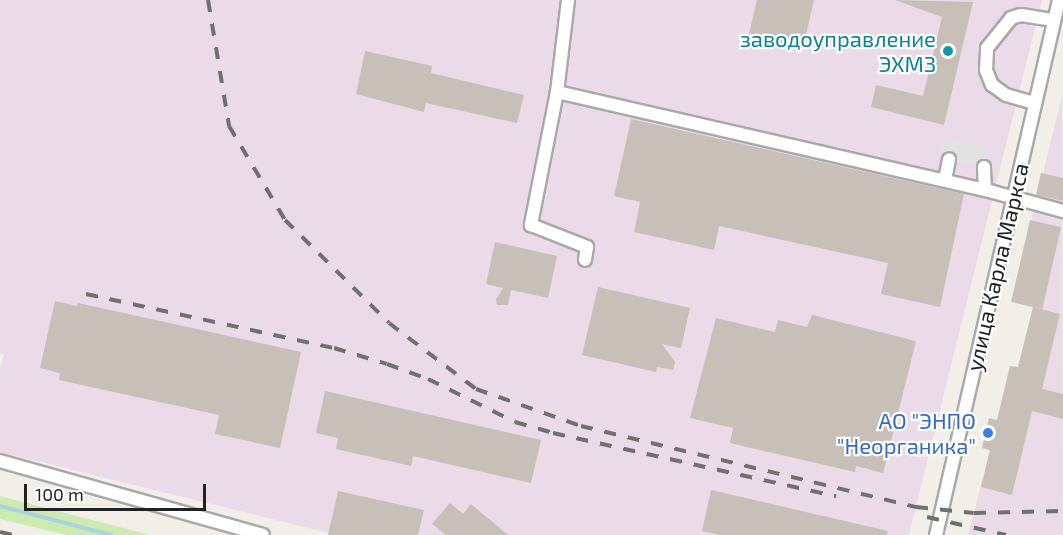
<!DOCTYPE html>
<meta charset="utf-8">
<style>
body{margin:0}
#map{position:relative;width:1063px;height:535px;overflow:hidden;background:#f2efe9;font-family:"Exo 2",sans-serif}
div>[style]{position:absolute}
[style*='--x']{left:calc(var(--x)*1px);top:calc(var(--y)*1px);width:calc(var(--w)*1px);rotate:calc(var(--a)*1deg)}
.industrial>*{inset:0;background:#ebdbe8}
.grass>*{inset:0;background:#cdebb0}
.parking>*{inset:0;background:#e2e2e2;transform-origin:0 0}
.stream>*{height:4px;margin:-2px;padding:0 2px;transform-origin:2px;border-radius:2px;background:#aad3df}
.building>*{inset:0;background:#c7bfb8;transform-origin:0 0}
.roads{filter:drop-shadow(2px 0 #a9a9a9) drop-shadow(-2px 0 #a9a9a9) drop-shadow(0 2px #a9a9a9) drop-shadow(0 -2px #a9a9a9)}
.minor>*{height:12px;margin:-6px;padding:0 6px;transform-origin:6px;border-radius:6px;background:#fff}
.rail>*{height:4px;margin-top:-2px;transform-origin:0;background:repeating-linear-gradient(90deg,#707070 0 12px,transparent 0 24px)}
.dots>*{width:16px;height:16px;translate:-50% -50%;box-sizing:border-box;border:3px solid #fff;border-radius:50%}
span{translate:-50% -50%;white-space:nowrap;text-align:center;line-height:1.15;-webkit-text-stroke:4.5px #fff;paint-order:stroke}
.culture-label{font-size:22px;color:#0d838f}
.right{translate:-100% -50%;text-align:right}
.street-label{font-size:22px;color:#222}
.shop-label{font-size:22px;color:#366cbe}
.scale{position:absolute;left:24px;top:484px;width:182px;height:27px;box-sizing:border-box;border:3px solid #222;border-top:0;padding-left:8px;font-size:18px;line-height:21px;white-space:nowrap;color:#222;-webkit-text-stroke:4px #fff;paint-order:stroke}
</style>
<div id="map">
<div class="industrial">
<i style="clip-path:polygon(0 0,1042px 0,909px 535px,337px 535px,0 452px,0 368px,4px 354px,0 353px)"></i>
<i style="clip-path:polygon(1062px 96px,1063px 535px,968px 535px,990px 451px,982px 448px,989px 418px,997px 420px,1010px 366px,1018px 367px,1033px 308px,1011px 302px)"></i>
</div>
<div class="grass">
<i style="clip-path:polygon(0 496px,150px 535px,66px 535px,0 519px)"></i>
</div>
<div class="parking">
<i style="left:944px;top:137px;width:45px;height:20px;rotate:14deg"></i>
</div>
<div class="stream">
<i style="--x:0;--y:506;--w:115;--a:14.6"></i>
</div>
<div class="building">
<i style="clip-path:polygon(757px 0,814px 0,803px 48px,749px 34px)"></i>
<i style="clip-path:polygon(895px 0,973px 2px,944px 125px,871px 107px,876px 85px,923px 96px,942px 17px)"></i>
<i style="clip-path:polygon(365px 51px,432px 66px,431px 73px,524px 95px,517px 123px,426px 103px,424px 112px,356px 94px)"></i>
<i style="clip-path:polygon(631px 119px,964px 194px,940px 307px,881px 294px,888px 263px,719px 226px,714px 250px,634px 232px,640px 202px,614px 196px)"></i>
<i style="clip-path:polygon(1041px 173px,1063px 178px,1063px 201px,1036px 195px)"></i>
<i style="left:1030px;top:220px;width:32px;height:84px;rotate:13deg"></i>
<i style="clip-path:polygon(495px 242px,557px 256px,548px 298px,511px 290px,508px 305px,497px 305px,496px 299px,503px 288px,486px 284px)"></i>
<i style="clip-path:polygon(598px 287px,690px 308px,681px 348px,662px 344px,675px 362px,673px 370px,657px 367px,656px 372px,582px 355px)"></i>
<i style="clip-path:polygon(55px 301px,77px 306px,78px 303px,301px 352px,280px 448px,215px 434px,219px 415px,59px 380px,60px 373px,40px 368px)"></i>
<i style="clip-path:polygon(1033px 307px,1060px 314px,1042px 389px,1063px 394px,1063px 419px,1032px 411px,1012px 495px,981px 487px,990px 450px,982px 448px,989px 418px,997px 420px,1010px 366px,1018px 367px)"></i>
<i style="clip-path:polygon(812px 315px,916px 341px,883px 473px,856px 466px,855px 472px,730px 443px,733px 428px,690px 418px,716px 318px,775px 332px,778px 320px,807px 327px)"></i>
<i style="clip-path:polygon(325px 391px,541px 440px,531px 483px,413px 456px,411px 466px,336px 449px,338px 438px,316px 433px)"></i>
<i style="clip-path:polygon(711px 490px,888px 531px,887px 535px,720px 535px,702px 531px)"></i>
<i style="clip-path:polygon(338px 491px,424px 510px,418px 535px,328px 535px)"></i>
<i style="clip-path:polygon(450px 503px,463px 514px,471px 504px,508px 535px,446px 535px,432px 524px)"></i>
</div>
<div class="roads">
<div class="minor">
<i style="--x:568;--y:0;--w:93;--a:96.8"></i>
<i style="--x:557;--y:92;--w:447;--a:12.9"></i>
<i style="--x:993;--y:192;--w:73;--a:15.2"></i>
<i style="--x:557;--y:92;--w:136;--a:101.1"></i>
<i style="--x:531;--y:225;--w:60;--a:21.4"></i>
<i style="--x:587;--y:247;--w:13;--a:99"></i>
<i style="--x:1034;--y:103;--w:29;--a:-164"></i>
<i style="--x:1006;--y:95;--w:17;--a:-144"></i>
<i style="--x:992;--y:85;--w:16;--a:-112"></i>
<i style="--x:986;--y:70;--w:22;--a:-87"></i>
<i style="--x:987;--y:48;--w:38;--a:-51"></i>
<i style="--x:1011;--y:18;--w:10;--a:-17"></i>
<i style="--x:1021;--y:15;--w:33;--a:9"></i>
<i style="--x:984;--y:167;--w:23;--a:88"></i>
<i style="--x:945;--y:180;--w:21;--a:-79"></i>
<i style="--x:0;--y:461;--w:273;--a:15.7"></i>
<i style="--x:936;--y:535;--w:549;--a:-77.05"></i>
</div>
</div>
<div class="rail">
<i style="--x:208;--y:0;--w:128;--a:80.5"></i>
<i style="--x:229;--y:126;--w:109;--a:59.2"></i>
<i style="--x:285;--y:220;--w:146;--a:44.7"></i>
<i style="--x:389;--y:323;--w:109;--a:37.2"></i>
<i style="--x:476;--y:389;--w:111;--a:19.4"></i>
<i style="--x:581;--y:426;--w:345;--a:13.6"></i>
<i style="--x:916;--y:507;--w:58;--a:5.9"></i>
<i style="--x:974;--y:513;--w:89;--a:-1.3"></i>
<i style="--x:86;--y:294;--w:254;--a:12.3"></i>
<i style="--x:334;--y:348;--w:55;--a:16.8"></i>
<i style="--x:387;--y:364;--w:44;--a:20.1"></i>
<i style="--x:428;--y:379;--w:97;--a:26.3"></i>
<i style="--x:515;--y:422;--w:40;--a:16"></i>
<i style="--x:553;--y:433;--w:290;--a:12.6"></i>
<i style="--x:927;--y:517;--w:81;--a:12.8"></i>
<i style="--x:0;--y:532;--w:13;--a:13"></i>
</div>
<div class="dots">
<i style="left:948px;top:51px;background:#0f9aa8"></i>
<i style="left:988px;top:433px;background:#3f7fe0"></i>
</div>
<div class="culture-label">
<span class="right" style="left:936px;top:51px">заводоуправление<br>ЭХМЗ</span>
</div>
<div class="street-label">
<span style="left:997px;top:267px;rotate:-77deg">улица Карла Маркса</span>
</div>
<div class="shop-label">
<span class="right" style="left:976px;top:433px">АО "ЭНПО<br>"Неорганика"</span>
</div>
<div class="scale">100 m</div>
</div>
